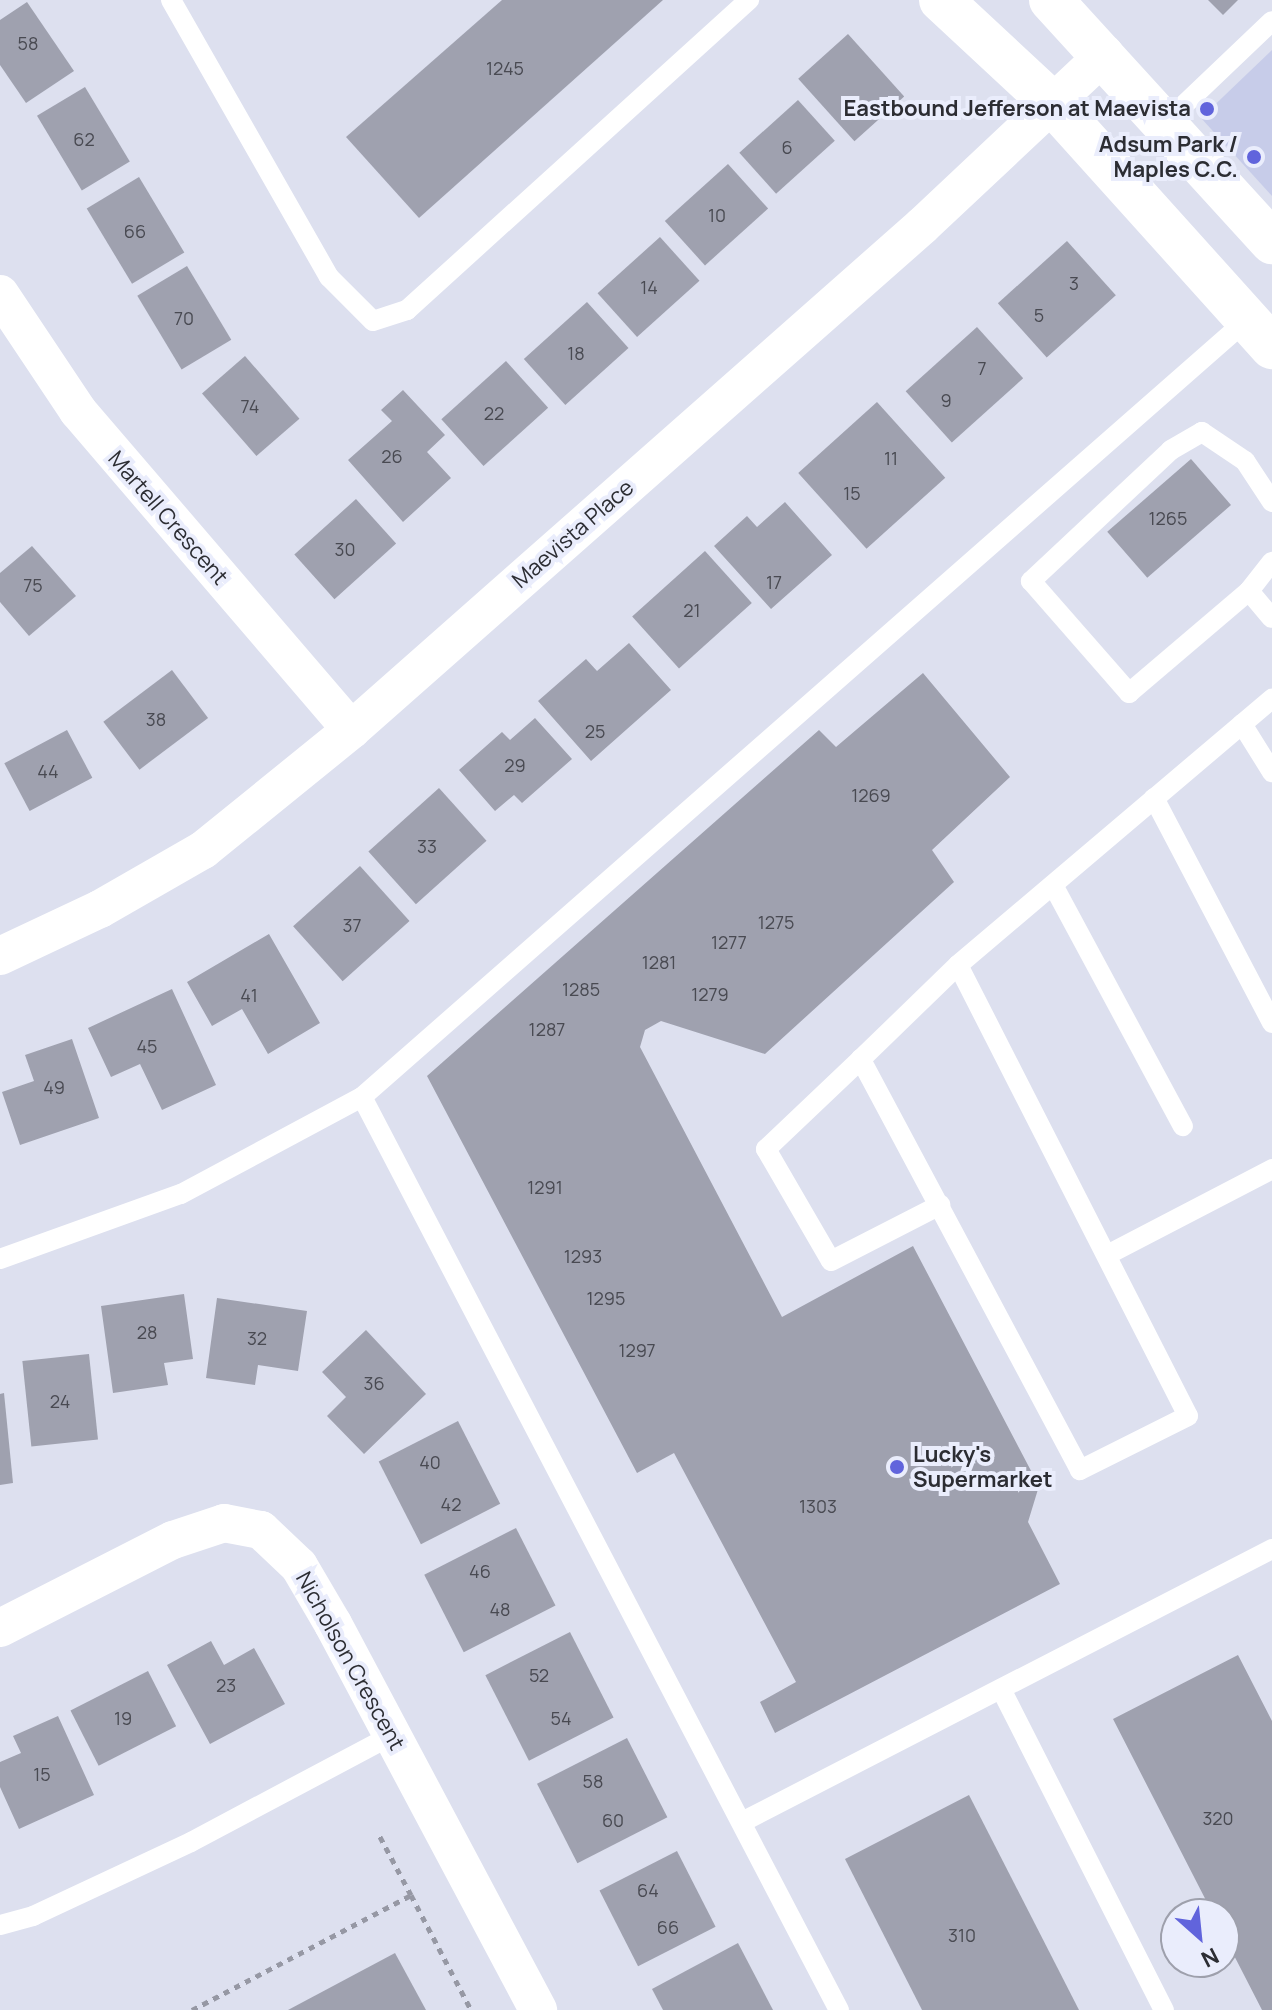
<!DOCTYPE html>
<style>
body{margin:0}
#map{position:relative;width:1272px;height:2010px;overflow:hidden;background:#dde0ef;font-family:Manrope,sans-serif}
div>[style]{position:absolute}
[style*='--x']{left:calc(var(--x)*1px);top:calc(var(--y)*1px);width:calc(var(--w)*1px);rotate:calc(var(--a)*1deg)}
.green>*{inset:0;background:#c7cce9}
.building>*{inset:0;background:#9fa1af;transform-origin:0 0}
.path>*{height:5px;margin-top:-2.5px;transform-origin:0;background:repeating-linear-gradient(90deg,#9698a4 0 6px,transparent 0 12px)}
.lane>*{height:20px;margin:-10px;padding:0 10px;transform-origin:10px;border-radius:10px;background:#fff}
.street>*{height:38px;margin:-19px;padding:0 19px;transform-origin:19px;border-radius:19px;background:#fff}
.secondary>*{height:44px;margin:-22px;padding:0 22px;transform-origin:22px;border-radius:22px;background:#fff}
.dots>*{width:22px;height:22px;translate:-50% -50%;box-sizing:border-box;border:4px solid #eaedfc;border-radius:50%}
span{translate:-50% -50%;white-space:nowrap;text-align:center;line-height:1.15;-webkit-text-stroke:8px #eaedfc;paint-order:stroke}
.number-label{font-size:18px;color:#494a52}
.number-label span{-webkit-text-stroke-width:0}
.poi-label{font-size:22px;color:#2c2d33;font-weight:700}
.right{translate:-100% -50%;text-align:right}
.left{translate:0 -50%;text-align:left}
.street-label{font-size:22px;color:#2c2d33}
.north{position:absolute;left:1160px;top:1898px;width:80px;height:80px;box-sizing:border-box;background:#eaedfc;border:2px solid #9ea0ac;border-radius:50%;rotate:153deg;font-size:22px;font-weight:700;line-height:32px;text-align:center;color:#2c2d33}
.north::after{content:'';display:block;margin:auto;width:28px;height:36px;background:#6164dc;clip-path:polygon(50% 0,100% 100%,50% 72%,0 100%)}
</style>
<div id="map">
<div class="green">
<i style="clip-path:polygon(1272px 50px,1272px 196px,1201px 118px)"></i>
</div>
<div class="building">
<i style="clip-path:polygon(502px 0,663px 0,419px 218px,346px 137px)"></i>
<i style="clip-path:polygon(1208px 0,1238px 0,1223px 15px)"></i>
<i style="clip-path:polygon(27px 2px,74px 71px,26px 103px,0 65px,0 20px)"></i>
<i style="left:848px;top:34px;width:84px;height:67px;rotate:48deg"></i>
<i style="left:85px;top:87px;width:87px;height:56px;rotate:59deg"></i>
<i style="left:798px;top:100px;width:55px;height:79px;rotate:48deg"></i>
<i style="left:728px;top:164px;width:60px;height:85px;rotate:48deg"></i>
<i style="left:139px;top:177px;width:88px;height:61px;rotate:59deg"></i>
<i style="left:660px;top:237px;width:59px;height:84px;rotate:48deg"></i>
<i style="left:1067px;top:241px;width:73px;height:93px;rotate:48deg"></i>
<i style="left:187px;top:266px;width:86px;height:58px;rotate:59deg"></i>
<i style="left:587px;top:302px;width:62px;height:85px;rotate:48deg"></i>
<i style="left:977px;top:327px;width:69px;height:96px;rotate:48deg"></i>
<i style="left:245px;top:356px;width:83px;height:57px;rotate:49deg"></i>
<i style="left:506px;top:361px;width:63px;height:87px;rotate:48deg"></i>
<i style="clip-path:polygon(403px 390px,445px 435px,427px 452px,451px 478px,403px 522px,348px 460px,392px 421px,381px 410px)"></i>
<i style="left:877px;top:402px;width:102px;height:106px;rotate:48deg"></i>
<i style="left:1191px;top:459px;width:61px;height:111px;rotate:49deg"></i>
<i style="left:356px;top:499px;width:60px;height:83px;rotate:48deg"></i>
<i style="clip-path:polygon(785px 502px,832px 555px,771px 609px,714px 546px,747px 516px,757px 527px)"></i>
<i style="clip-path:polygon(32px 546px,76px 596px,29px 636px,0 602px,0 573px)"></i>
<i style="left:705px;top:551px;width:70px;height:98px;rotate:48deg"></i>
<i style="clip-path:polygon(629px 643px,671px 690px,591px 761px,538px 701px,586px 659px,597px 671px)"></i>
<i style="left:172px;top:670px;width:60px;height:86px;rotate:53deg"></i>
<i style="clip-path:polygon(923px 673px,1010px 777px,932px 850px,954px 882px,765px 1054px,661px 1021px,645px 1030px,640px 1047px,782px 1317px,913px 1246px,1039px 1486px,1028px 1522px,1060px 1584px,775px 1733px,760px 1702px,796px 1682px,674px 1453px,637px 1473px,427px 1076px,819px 730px,836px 747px)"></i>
<i style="clip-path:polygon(535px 718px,572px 759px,522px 803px,514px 795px,495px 811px,459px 770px,502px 732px,510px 740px)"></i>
<i style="left:67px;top:730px;width:54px;height:71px;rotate:62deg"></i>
<i style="left:439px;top:788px;width:71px;height:95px;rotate:48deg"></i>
<i style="left:360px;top:866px;width:74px;height:90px;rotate:48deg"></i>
<i style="clip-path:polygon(269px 934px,320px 1023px,268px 1054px,242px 1009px,212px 1026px,187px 982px)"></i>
<i style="clip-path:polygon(172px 989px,216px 1085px,162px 1110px,140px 1064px,111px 1077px,88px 1028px)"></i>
<i style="clip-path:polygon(72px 1039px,99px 1118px,20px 1145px,2px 1092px,34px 1081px,25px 1055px)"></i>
<i style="clip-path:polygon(184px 1294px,193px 1359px,164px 1363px,168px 1385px,113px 1393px,101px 1306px)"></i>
<i style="clip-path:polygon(217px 1298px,307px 1311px,298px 1371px,258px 1365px,255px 1385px,206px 1378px)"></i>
<i style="clip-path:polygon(366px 1330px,426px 1394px,364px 1454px,327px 1416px,346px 1397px,322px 1372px)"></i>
<i style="left:89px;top:1354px;width:86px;height:67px;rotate:84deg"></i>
<i style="clip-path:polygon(4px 1393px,13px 1483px,0 1485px,0 1394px)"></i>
<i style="left:458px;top:1421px;width:93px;height:89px;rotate:63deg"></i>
<i style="left:516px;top:1528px;width:87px;height:103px;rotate:63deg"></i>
<i style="left:570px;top:1632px;width:96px;height:95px;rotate:63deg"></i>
<i style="clip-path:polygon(211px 1641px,224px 1665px,254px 1648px,285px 1704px,210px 1744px,167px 1665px)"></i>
<i style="clip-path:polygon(1238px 1655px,1272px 1721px,1272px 2010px,1262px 2010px,1224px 1936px,1224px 1914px,1213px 1914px,1113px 1719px)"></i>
<i style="left:148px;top:1671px;width:62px;height:87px;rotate:63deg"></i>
<i style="clip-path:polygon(58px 1716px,94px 1795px,19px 1829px,0 1787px,0 1762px,21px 1753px,13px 1736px)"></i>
<i style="left:627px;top:1738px;width:89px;height:101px;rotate:63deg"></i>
<i style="clip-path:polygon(969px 1795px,1079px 2010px,922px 2010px,845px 1859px)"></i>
<i style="left:677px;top:1851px;width:85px;height:87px;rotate:63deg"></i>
<i style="clip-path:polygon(738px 1943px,773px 2010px,663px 2010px,652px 1989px)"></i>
<i style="clip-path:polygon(395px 1953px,426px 2010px,288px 2010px)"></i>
</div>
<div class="path">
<i style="--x:411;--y:1895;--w:130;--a:62.4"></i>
<i style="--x:192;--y:2010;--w:247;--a:-27.7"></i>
<i style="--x:411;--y:1895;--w:70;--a:-118"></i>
</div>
<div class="lane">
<i style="--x:171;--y:0;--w:319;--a:60.3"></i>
<i style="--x:329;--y:277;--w:62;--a:45"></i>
<i style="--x:373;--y:321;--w:36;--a:-18"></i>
<i style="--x:407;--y:310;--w:462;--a:-42.2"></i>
<i style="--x:1166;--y:122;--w:146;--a:-43.6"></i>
<i style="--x:1272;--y:502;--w:49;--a:-123.4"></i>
<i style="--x:1245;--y:461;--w:52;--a:-146"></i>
<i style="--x:1202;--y:432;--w:36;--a:150"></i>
<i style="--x:1171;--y:450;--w:192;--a:136.9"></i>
<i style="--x:1031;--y:581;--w:149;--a:48.8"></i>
<i style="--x:1129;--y:693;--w:157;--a:-40.4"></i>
<i style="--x:1249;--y:591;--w:37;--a:-52"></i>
<i style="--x:1249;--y:591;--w:35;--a:50"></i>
<i style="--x:1242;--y:724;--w:57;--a:58"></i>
<i style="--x:1154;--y:798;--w:254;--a:62.3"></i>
<i style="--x:1053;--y:885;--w:274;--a:61.7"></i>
<i style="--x:958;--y:965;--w:506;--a:62.98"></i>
<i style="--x:1188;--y:1416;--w:121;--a:153.4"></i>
<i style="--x:1080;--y:1470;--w:466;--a:-118.1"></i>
<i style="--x:861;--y:1059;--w:135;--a:-44.1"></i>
<i style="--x:958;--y:965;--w:412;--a:-40.3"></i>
<i style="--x:861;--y:1059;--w:131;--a:136.5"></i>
<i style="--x:766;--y:1149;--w:129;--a:59.9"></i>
<i style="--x:831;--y:1261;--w:123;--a:-27.2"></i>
<i style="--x:362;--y:1097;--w:1030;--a:62.42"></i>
<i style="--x:1109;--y:1254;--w:184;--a:-27.5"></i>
<i style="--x:0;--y:1259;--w:192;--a:-19.8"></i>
<i style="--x:181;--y:1194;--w:205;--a:-28.2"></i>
<i style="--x:362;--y:1097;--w:1179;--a:-41.29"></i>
<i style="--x:1001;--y:1689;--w:360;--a:63.1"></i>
<i style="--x:742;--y:1822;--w:596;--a:-27.25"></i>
<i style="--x:0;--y:1925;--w:34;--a:-15"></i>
<i style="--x:33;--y:1916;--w:174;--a:-25.1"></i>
<i style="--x:191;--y:1842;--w:228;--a:-28"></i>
</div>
<div class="street">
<i style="--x:0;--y:294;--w:141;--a:56.3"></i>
<i style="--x:78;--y:411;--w:420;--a:49.4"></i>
<i style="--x:0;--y:956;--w:110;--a:-25.2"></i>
<i style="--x:100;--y:909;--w:119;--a:-29.8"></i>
<i style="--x:203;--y:850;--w:191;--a:-39"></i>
<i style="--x:351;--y:730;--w:762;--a:-41.43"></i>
<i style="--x:922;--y:226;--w:251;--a:-43.2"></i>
<i style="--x:0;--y:1628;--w:194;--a:-27"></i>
<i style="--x:173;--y:1540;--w:54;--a:-18.4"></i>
<i style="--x:224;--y:1523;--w:38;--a:11"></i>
<i style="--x:261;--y:1530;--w:52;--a:43.5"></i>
<i style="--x:299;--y:1566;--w:67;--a:59.6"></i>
<i style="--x:333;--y:1624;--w:437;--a:62"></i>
</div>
<div class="secondary">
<i style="--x:941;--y:0;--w:154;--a:42.9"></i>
<i style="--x:1054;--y:105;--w:326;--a:48"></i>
<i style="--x:1051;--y:0;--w:328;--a:47.6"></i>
</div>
<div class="dots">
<i style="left:1207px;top:109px;background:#6164dc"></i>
<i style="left:1254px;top:157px;background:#6164dc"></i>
<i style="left:897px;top:1467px;background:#6164dc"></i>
</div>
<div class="number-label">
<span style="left:28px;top:43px">58</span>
<span style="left:505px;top:68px">1245</span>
<span style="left:84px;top:139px">62</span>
<span style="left:787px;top:147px">6</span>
<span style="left:717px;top:215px">10</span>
<span style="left:135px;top:231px">66</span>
<span style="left:1074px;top:283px">3</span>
<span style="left:649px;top:287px">14</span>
<span style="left:1039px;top:315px">5</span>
<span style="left:184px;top:318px">70</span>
<span style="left:576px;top:353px">18</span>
<span style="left:982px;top:368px">7</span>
<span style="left:946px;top:400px">9</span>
<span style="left:250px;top:406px">74</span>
<span style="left:494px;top:413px">22</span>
<span style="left:392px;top:456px">26</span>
<span style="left:891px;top:458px">11</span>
<span style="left:852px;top:493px">15</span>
<span style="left:1168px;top:518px">1265</span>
<span style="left:345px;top:549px">30</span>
<span style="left:774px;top:582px">17</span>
<span style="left:33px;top:585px">75</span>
<span style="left:692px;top:610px">21</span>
<span style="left:156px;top:719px">38</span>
<span style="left:595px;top:731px">25</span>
<span style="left:515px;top:765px">29</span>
<span style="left:48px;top:771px">44</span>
<span style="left:871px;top:795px">1269</span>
<span style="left:427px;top:846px">33</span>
<span style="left:776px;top:922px">1275</span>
<span style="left:352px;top:925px">37</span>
<span style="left:729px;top:942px">1277</span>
<span style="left:659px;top:962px">1281</span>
<span style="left:581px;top:989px">1285</span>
<span style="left:710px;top:994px">1279</span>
<span style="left:249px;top:995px">41</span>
<span style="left:547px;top:1029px">1287</span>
<span style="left:147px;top:1046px">45</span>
<span style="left:54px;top:1087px">49</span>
<span style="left:545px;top:1187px">1291</span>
<span style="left:583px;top:1256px">1293</span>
<span style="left:606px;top:1298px">1295</span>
<span style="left:147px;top:1332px">28</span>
<span style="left:257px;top:1338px">32</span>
<span style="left:637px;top:1350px">1297</span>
<span style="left:374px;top:1383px">36</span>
<span style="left:60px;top:1401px">24</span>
<span style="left:430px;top:1462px">40</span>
<span style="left:451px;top:1504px">42</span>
<span style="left:818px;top:1506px">1303</span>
<span style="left:480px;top:1571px">46</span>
<span style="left:500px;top:1609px">48</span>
<span style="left:539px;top:1675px">52</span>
<span style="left:226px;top:1685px">23</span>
<span style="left:123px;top:1718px">19</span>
<span style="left:561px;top:1718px">54</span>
<span style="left:42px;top:1774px">15</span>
<span style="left:593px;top:1781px">58</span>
<span style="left:1218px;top:1818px">320</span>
<span style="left:613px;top:1820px">60</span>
<span style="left:648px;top:1890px">64</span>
<span style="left:668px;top:1927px">66</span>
<span style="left:962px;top:1935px">310</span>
</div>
<div class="poi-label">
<span class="right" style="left:1191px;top:109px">Eastbound Jefferson at Maevista</span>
<span class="right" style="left:1238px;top:157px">Adsum Park /<br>Maples C.C.</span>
<span class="left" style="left:913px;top:1467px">Lucky's<br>Supermarket</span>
</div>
<div class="street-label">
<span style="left:168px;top:518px;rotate:49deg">Martell Crescent</span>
<span style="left:573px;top:534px;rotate:-41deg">Maevista Place</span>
<span style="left:350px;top:1661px;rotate:61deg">Nicholson Crescent</span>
</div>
<div class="north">N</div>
</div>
